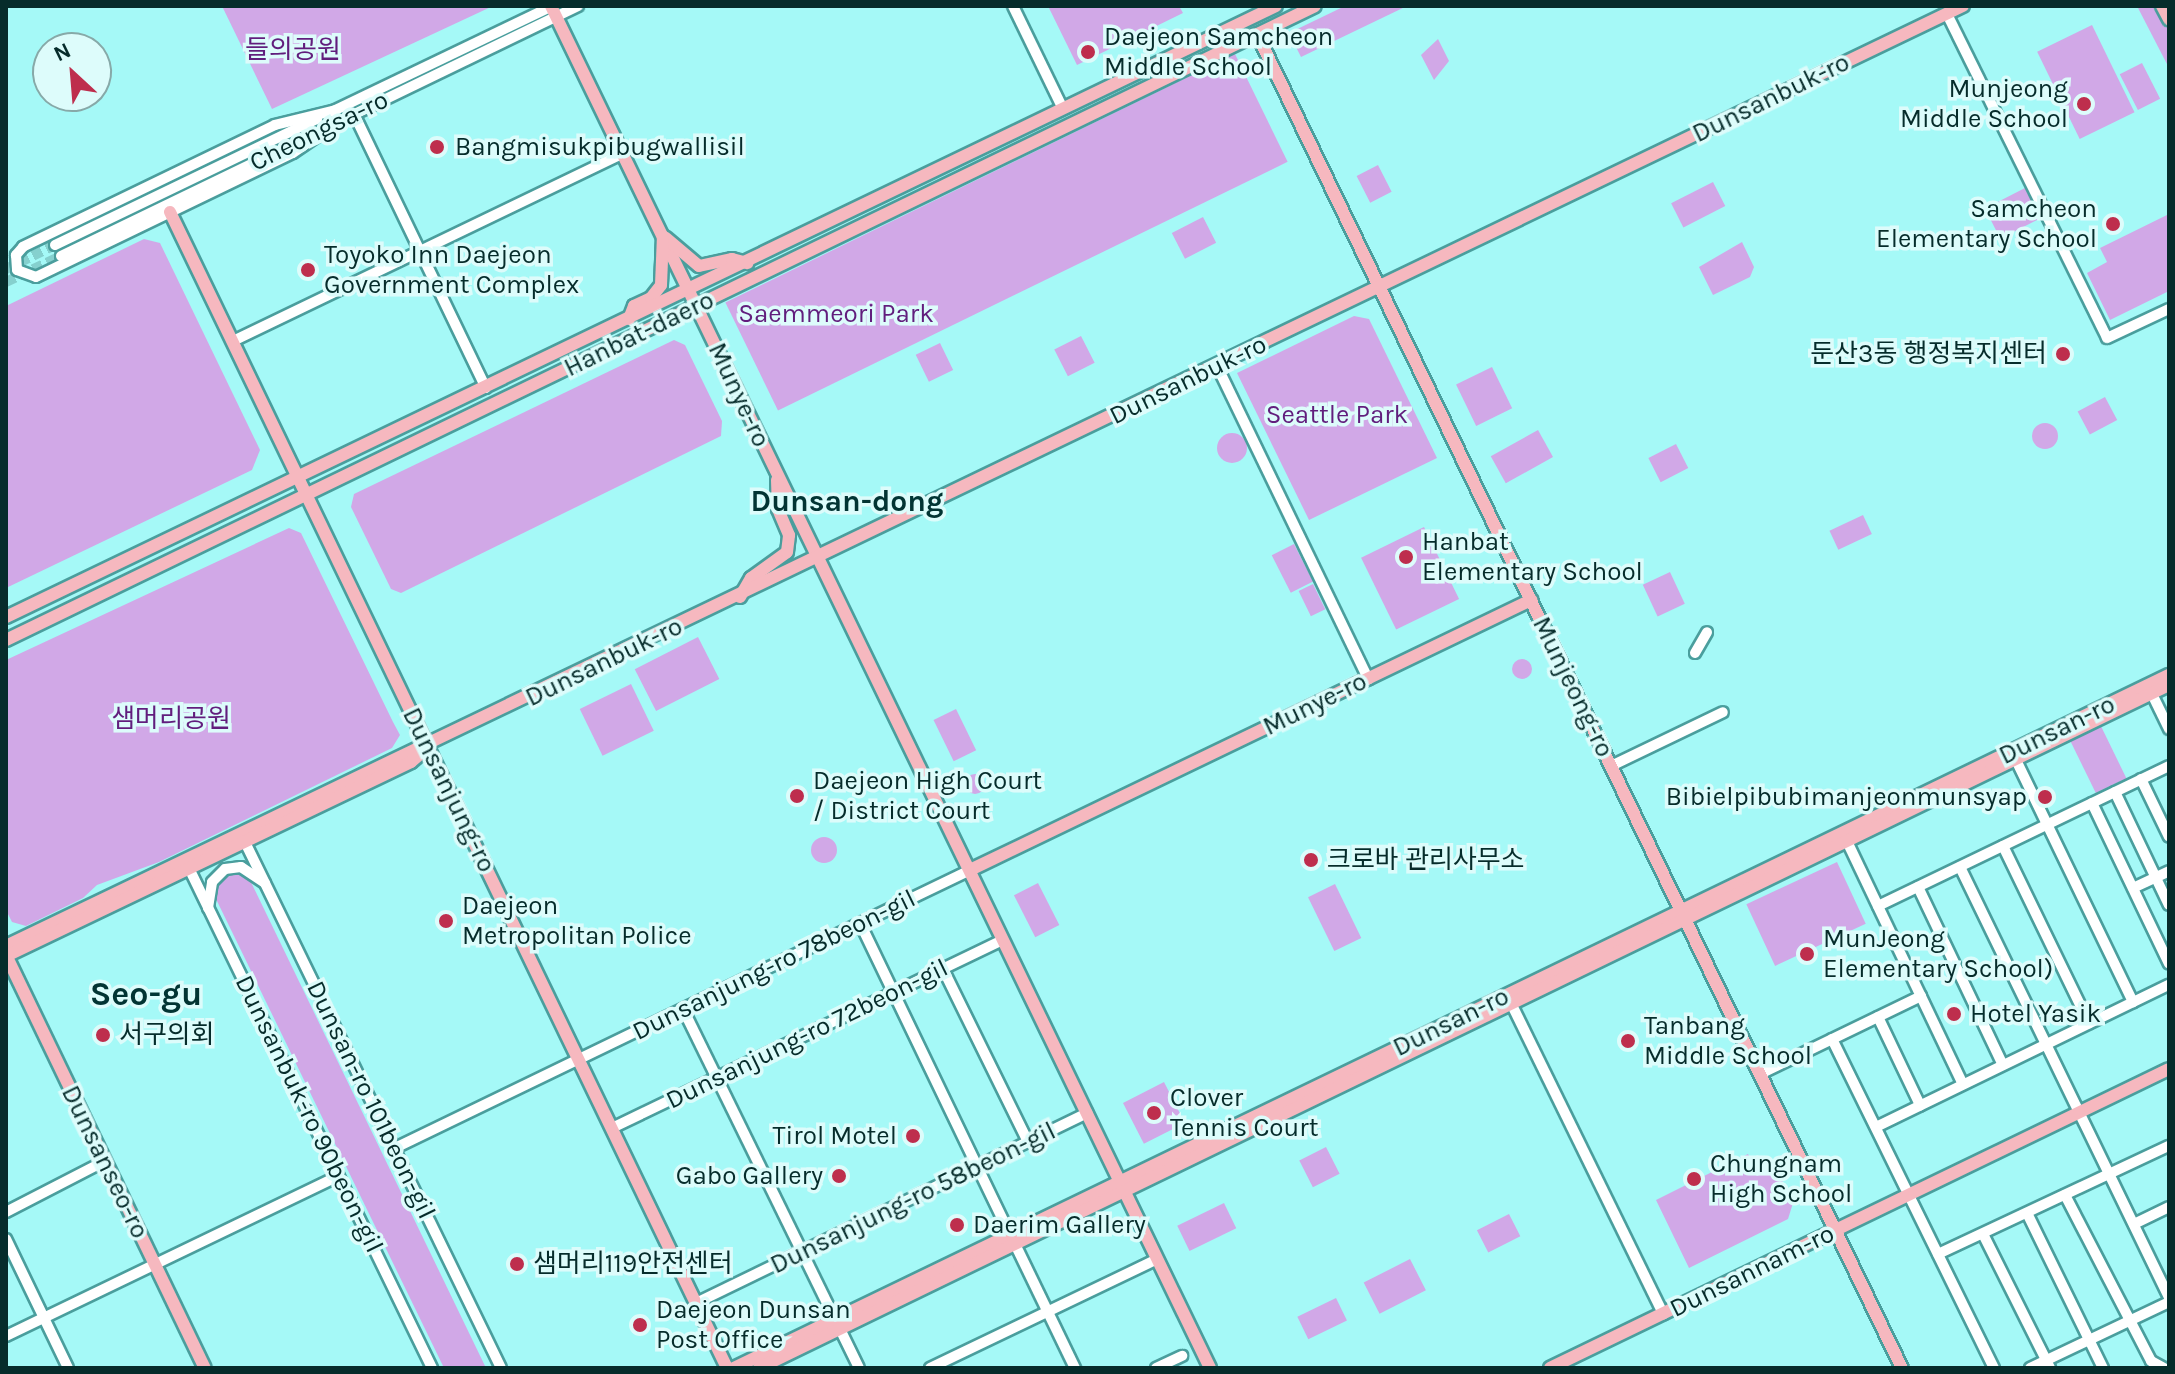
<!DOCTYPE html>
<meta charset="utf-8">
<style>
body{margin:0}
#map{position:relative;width:2175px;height:1374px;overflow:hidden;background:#a5f9f7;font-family:Karla,"Noto Sans KR",sans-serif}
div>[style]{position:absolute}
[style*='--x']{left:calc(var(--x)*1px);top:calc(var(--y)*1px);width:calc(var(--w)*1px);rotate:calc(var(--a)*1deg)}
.green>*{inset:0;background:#d1a8e7;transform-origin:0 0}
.round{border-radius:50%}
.minor-tunnel>*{height:10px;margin-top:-5px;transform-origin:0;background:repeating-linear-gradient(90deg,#85d0ce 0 10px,transparent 0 15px)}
.roads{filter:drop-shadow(2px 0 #4a9e9d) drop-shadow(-2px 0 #4a9e9d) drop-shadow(0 2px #4a9e9d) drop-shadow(0 -2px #4a9e9d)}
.minor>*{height:10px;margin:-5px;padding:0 5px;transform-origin:5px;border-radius:5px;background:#fff}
.major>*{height:12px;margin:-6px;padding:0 6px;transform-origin:6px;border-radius:6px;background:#f6b8bf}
.dots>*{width:22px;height:22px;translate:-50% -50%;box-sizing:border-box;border:4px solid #ddfcfb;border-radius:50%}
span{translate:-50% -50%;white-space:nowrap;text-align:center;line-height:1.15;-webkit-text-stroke:7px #ddfcfb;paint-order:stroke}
.poi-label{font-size:26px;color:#062c2b}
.left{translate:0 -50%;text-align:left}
.right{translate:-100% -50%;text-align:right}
.park-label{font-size:26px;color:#611e7d}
.street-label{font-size:26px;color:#062c2b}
.quarter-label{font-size:30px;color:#023433;font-weight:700}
.district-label{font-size:34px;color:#023433;font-weight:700}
.frame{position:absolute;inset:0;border:8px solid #062c2b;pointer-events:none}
.north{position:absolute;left:32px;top:32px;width:80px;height:80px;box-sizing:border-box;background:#ddfcfb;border:2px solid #87a9a8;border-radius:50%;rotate:334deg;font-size:22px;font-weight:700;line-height:32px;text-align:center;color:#062c2b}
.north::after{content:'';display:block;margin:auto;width:28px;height:36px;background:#be2e4d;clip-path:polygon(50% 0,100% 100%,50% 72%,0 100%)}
</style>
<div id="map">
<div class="green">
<i style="clip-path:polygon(222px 6px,493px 6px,272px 109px)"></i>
<i style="clip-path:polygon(1048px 6px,1179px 6px,1183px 13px,1077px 65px)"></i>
<i style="clip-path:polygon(1345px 6px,1407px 6px,1301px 57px,1289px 33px)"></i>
<i style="clip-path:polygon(2137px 6px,2158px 6px,2164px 14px,2169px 25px,2169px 68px)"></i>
<i style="left:2092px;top:25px;width:97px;height:61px;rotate:64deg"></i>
<i style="clip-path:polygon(1438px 39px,1449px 61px,1434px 80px,1421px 55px)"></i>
<i style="left:1235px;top:54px;width:120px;height:567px;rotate:64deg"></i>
<i style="left:2142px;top:63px;width:40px;height:25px;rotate:63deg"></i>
<i style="left:1378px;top:165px;width:30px;height:24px;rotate:63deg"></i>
<i style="left:1713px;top:182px;width:27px;height:47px;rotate:63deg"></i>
<i style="left:2025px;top:188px;width:34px;height:45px;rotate:63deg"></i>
<i style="clip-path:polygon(2169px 214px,2169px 291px,2110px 320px,2087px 273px,2107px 262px,2100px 248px)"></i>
<i style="left:1203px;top:217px;width:29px;height:35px;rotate:63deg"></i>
<i style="clip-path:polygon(144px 239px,160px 243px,260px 450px,252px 470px,6px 588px,6px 306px)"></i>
<i style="clip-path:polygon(1742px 242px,1754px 267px,1750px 277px,1713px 295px,1699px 267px)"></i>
<i style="clip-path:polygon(1354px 316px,1369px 319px,1437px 458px,1309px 520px,1237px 373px)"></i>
<i style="left:1081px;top:336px;width:30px;height:30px;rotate:63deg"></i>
<i style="clip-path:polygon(674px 340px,685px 345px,722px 421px,721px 436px,401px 593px,391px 589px,351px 507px,354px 494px)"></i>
<i style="left:940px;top:343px;width:30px;height:27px;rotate:64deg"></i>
<i style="left:1492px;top:367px;width:46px;height:40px;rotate:64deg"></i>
<i style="left:2105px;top:397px;width:26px;height:31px;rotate:62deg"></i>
<i class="round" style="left:2032px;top:423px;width:26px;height:26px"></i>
<i style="left:1538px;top:430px;width:31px;height:54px;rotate:61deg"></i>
<i class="round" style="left:1217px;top:433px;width:30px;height:30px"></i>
<i style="left:1676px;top:444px;width:27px;height:31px;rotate:63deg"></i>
<i style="left:1863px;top:515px;width:21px;height:37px;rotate:65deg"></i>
<i style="left:1424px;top:527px;width:80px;height:70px;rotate:64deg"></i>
<i style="clip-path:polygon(289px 528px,301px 533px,393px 722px,400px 735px,392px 748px,159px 862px,97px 885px,83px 898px,26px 926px,12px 922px,6px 910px,6px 660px)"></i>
<i style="left:1294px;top:544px;width:42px;height:25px;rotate:63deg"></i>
<i style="left:1670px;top:572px;width:35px;height:30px;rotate:65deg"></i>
<i style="left:1313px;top:584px;width:28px;height:16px;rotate:64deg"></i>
<i style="left:698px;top:637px;width:47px;height:71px;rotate:63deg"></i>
<i class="round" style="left:1512px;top:659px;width:20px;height:20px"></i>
<i style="left:631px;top:684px;width:52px;height:57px;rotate:64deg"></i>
<i style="left:956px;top:709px;width:46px;height:25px;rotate:64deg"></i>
<i style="left:2097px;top:718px;width:67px;height:34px;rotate:64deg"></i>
<i class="round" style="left:965px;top:774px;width:20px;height:20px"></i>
<i class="round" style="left:811px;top:837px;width:26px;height:26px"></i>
<i style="left:1837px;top:862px;width:68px;height:100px;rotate:65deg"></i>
<i style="clip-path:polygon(242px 872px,250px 880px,486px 1368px,444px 1368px,216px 899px,214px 888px,227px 873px)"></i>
<i style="left:1038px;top:883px;width:47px;height:27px;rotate:63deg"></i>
<i style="left:1335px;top:884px;width:60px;height:30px;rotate:64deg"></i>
<i style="left:1164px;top:1082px;width:46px;height:46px;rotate:63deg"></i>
<i style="left:1326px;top:1147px;width:30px;height:30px;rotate:63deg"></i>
<i style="clip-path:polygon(1748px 1154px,1755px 1168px,1772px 1160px,1793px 1203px,1788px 1219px,1689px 1268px,1656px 1200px)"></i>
<i style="left:1224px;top:1203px;width:28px;height:52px;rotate:64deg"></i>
<i style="left:1509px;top:1214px;width:25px;height:36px;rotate:63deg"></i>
<i style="left:1410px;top:1259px;width:35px;height:52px;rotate:63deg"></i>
<i style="left:1336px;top:1298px;width:25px;height:43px;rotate:64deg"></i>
</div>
<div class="minor-tunnel">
<i style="--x:6;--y:269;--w:55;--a:-26.1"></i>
<i style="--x:6;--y:282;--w:61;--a:-25.3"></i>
</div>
<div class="roads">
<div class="minor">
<i style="--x:1013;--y:6;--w:114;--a:64.1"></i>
<i style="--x:1947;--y:14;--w:361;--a:63.7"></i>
<i style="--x:2107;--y:338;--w:68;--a:-25.1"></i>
<i style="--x:336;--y:110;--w:63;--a:166.2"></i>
<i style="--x:275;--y:125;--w:280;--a:154.2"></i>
<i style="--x:23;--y:247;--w:11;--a:131"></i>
<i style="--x:16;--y:255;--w:15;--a:86"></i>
<i style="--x:17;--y:270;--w:20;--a:20"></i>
<i style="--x:36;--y:277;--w:285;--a:-25.8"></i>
<i style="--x:293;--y:153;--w:58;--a:-34.5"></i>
<i style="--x:331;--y:112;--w:245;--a:-25.6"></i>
<i style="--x:354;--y:114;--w:304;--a:64.3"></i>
<i style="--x:336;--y:123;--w:269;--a:-25.8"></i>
<i style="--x:55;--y:245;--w:291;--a:-25.7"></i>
<i style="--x:61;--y:256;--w:273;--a:-25.8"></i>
<i style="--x:233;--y:341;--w:433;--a:-25.7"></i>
<i style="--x:1217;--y:366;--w:348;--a:64.2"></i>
<i style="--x:1695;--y:653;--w:24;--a:-60"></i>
<i style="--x:2152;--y:694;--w:39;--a:64"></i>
<i style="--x:2016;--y:760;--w:269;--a:64.2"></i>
<i style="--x:1611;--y:766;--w:124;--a:-25.7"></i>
<i style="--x:2141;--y:779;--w:64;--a:64.2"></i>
<i style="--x:2115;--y:792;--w:125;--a:64.5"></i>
<i style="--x:2092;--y:803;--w:178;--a:64.4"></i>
<i style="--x:1844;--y:835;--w:276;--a:64.5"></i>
<i style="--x:243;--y:838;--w:589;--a:64.04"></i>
<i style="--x:2003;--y:846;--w:197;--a:64.1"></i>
<i style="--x:186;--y:862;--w:563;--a:64.07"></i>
<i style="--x:1960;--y:867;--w:479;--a:64.1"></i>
<i style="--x:1918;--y:887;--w:197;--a:64.5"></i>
<i style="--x:2133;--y:888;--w:40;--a:-25"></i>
<i style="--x:1878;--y:906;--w:323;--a:-25.7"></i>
<i style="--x:208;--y:908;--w:26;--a:-81"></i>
<i style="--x:212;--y:882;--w:18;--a:-45"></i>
<i style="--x:225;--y:869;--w:16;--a:-7"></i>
<i style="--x:241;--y:867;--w:29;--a:34"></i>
<i style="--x:860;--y:923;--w:345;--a:64.3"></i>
<i style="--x:943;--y:969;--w:193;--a:63.8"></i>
<i style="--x:1509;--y:999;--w:351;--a:63.9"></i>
<i style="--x:683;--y:1009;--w:345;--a:63.9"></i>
<i style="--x:1878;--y:1017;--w:98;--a:64.5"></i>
<i style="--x:1832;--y:1039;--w:367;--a:63.8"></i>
<i style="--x:1760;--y:1074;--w:179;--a:-25.8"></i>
<i style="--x:1876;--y:1127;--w:326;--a:-25.9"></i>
<i style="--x:612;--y:1128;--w:434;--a:-25.7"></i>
<i style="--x:395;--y:1148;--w:639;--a:-25.8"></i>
<i style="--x:2065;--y:1195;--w:187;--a:62.6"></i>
<i style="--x:2151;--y:1361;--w:15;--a:28"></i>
<i style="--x:6;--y:1212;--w:111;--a:-27.3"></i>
<i style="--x:2027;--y:1213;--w:173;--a:63.9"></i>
<i style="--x:2134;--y:1224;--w:39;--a:-26"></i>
<i style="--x:1983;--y:1234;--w:150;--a:63.4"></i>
<i style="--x:6;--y:1239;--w:143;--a:64.3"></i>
<i style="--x:1015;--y:1244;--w:138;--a:64.2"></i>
<i style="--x:1938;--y:1254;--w:255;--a:-25.1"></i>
<i style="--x:696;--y:1303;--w:435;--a:-25.9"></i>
<i style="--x:840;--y:1329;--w:43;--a:64"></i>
<i style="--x:6;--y:1336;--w:369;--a:-25.7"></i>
<i style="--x:930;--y:1368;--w:252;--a:-25.6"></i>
<i style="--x:1156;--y:1368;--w:29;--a:-25"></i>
<i style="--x:2030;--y:1368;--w:154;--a:-25.4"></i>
</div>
<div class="major">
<i style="--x:551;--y:6;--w:1513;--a:64.18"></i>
<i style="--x:2162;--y:6;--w:15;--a:62"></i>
<i style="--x:1257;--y:34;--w:1482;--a:64.2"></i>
<i style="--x:170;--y:212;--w:1283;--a:64.27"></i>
<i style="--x:666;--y:238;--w:43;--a:40.3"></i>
<i style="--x:699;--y:266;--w:34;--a:-12"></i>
<i style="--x:732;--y:259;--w:16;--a:15"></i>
<i style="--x:629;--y:319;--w:14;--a:-69"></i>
<i style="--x:634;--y:306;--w:19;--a:-25"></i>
<i style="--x:651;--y:298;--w:16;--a:-52"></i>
<i style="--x:661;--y:285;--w:49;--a:-87.7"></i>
<i style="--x:740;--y:597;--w:22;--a:-60"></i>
<i style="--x:751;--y:578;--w:44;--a:-35.8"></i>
<i style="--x:787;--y:552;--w:17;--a:-83"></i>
<i style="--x:789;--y:535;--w:28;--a:-113"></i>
<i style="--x:778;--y:509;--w:29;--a:-92"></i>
<i style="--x:6;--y:617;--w:1409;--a:-25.69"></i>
<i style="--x:6;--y:640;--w:1454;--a:-25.84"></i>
<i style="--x:970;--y:870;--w:623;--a:-25.7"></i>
<i style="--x:6;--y:946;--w:2171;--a:-25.66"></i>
<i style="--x:6;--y:955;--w:458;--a:64.3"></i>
<i style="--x:6;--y:956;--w:449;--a:-25.6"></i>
<i style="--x:411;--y:762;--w:20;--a:-41"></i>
<i style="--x:734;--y:1368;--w:1594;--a:-25.78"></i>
<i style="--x:759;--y:1368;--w:1567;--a:-25.85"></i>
<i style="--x:1550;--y:1368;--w:687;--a:-25.78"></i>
</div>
</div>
<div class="dots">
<i style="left:1088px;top:52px;background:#be2e4d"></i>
<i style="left:2084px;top:104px;background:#be2e4d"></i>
<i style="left:437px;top:147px;background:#be2e4d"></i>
<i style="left:2113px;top:224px;background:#be2e4d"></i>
<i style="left:308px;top:270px;background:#be2e4d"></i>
<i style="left:2063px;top:354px;background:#be2e4d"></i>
<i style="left:1406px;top:557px;background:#be2e4d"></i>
<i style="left:797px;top:796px;background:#be2e4d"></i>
<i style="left:2045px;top:797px;background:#be2e4d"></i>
<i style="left:1311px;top:860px;background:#be2e4d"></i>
<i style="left:446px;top:921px;background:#be2e4d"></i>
<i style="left:1807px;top:954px;background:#be2e4d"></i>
<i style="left:1954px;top:1014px;background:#be2e4d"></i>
<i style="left:103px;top:1035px;background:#be2e4d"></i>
<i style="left:1628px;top:1041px;background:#be2e4d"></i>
<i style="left:1154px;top:1113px;background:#be2e4d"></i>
<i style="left:913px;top:1136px;background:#be2e4d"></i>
<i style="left:839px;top:1176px;background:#be2e4d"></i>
<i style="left:1694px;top:1179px;background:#be2e4d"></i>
<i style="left:957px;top:1225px;background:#be2e4d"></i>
<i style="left:517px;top:1264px;background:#be2e4d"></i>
<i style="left:640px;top:1325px;background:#be2e4d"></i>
</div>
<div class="poi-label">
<span class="left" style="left:1104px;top:52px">Daejeon Samcheon<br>Middle School</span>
<span class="right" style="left:2068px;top:104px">Munjeong<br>Middle School</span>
<span class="left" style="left:455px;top:147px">Bangmisukpibugwallisil</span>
<span class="right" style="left:2097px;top:224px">Samcheon<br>Elementary School</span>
<span class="left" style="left:324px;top:270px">Toyoko Inn Daejeon<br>Government Complex</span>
<span class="right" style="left:2047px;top:354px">둔산3동 행정복지센터</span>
<span class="left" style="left:1422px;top:557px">Hanbat<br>Elementary School</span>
<span class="left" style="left:813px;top:796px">Daejeon High Court<br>/ District Court</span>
<span class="right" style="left:2027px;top:797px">Bibielpibubimanjeonmunsyap</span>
<span class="left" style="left:1327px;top:860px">크로바 관리사무소</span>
<span class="left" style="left:462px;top:921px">Daejeon<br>Metropolitan Police</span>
<span class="left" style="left:1823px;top:954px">MunJeong<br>Elementary School)</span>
<span class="left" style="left:1970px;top:1014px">Hotel Yasik</span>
<span class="left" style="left:1644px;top:1041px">Tanbang<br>Middle School</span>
<span class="left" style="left:119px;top:1035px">서구의회</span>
<span class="left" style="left:1170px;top:1113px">Clover<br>Tennis Court</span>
<span class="right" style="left:897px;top:1136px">Tirol Motel</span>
<span class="left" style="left:1710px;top:1179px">Chungnam<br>High School</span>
<span class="right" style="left:823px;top:1176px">Gabo Gallery</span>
<span class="left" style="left:973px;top:1225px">Daerim Gallery</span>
<span class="left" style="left:533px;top:1264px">샘머리119안전센터</span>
<span class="left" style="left:656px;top:1325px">Daejeon Dunsan<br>Post Office</span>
</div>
<div class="park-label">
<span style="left:293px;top:50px">들의공원</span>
<span style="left:836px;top:314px">Saemmeori Park</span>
<span style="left:1337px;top:415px">Seattle Park</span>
<span style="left:171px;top:719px">샘머리공원</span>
</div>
<div class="street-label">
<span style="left:1771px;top:98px;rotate:-26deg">Dunsanbuk-ro</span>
<span style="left:319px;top:131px;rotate:-26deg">Cheongsa-ro</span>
<span style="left:639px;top:334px;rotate:-26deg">Hanbat-daero</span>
<span style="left:1188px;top:380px;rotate:-26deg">Dunsanbuk-ro</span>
<span style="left:739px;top:395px;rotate:65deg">Munye-ro</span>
<span style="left:604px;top:662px;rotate:-26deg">Dunsanbuk-ro</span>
<span style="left:1573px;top:687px;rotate:64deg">Munjeong-ro</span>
<span style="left:1315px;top:704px;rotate:-26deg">Munye-ro</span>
<span style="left:2057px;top:730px;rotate:-26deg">Dunsan-ro</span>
<span style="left:449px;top:790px;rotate:64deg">Dunsanjung-ro</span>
<span style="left:774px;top:965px;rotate:-26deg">Dunsanjung-ro 78beon-gil</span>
<span style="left:1451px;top:1022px;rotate:-26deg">Dunsan-ro</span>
<span style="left:807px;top:1034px;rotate:-26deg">Dunsanjung-ro 72beon-gil</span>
<span style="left:371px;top:1100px;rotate:64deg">Dunsan-ro 101beon-gil</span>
<span style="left:309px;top:1114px;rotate:64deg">Dunsanbuk-ro 90beon-gil</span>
<span style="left:105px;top:1162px;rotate:64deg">Dunsanseo-ro</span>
<span style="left:913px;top:1198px;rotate:-26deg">Dunsanjung-ro 58beon-gil</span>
<span style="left:1752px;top:1271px;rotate:-26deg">Dunsannam-ro</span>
</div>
<div class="quarter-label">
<span style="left:847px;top:501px">Dunsan-dong</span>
</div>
<div class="district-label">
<span style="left:146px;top:995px">Seo-gu</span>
</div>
<div class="frame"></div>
<div class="north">N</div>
</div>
